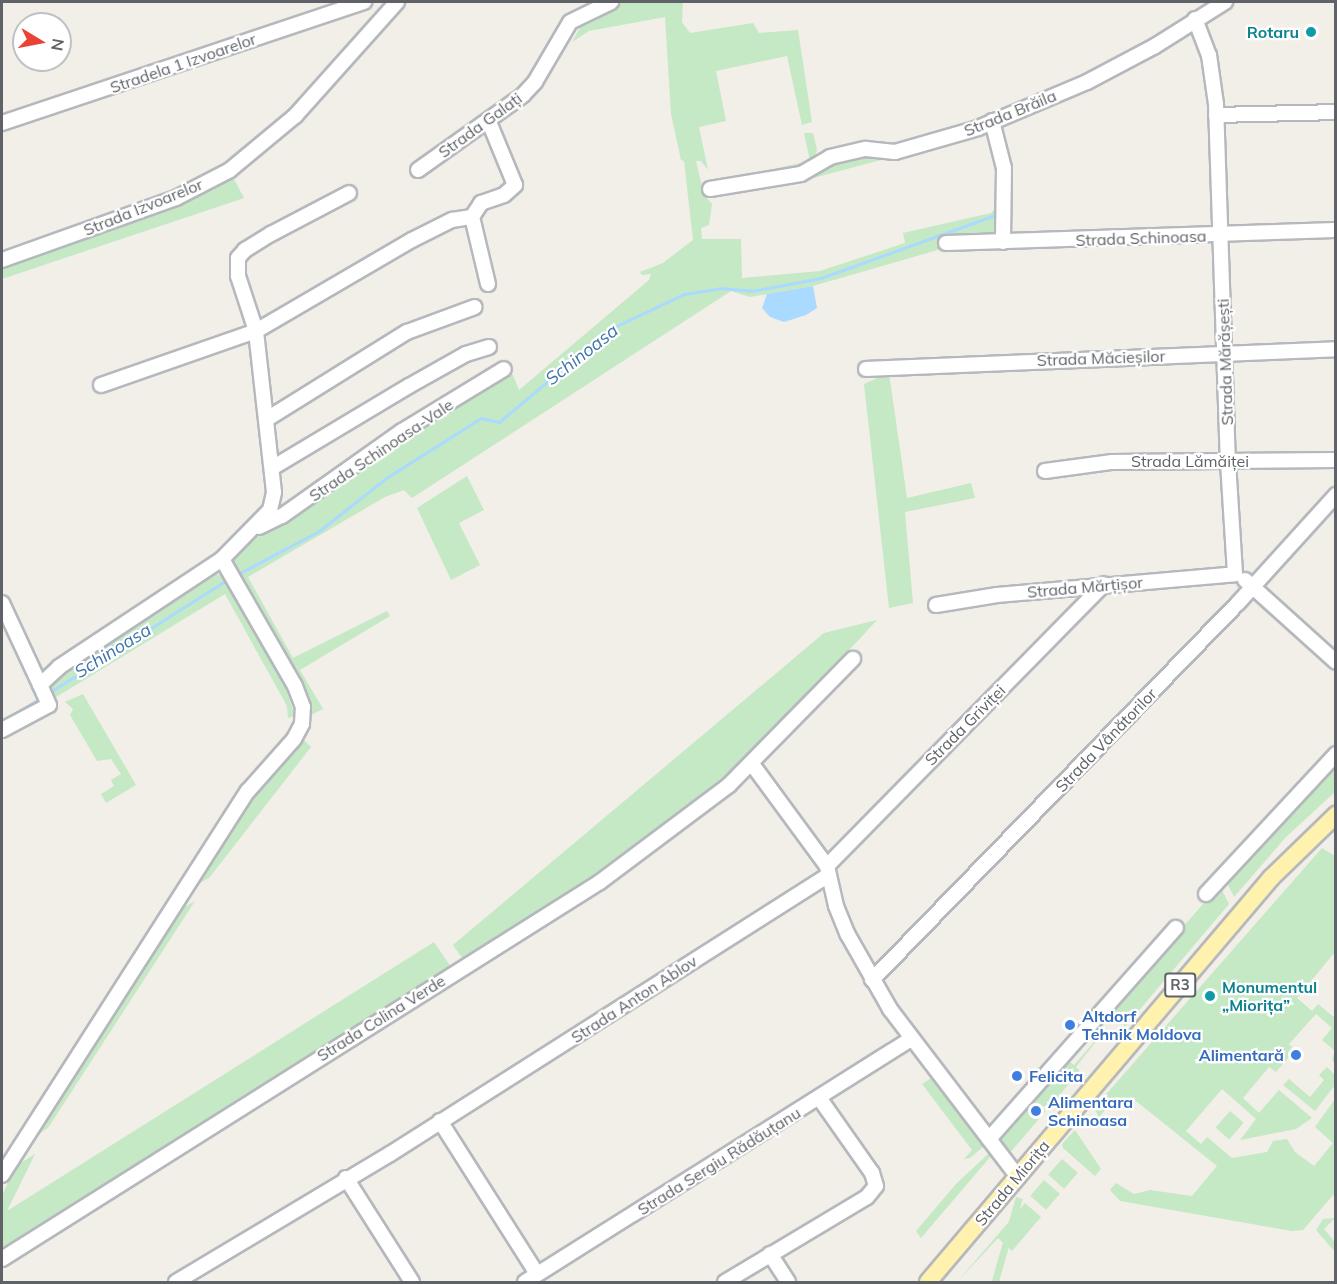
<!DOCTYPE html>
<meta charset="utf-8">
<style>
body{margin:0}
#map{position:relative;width:1337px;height:1284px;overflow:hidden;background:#f1efe8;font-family:Mulish,sans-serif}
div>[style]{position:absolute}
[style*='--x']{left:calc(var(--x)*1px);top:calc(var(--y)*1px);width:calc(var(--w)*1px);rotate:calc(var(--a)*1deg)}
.green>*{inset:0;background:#c5e8c5;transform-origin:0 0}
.water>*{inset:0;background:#aadaff}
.stream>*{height:3px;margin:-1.5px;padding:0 1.5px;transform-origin:1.5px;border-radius:1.5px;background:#aadaff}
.roads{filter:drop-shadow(2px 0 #b5b8bc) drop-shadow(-2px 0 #b5b8bc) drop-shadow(0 2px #b5b8bc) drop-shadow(0 -2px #b5b8bc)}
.minor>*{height:14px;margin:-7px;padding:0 7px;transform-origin:7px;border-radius:7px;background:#fff}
.major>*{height:16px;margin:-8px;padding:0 8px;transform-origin:8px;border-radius:8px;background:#fff2af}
.dots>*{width:16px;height:16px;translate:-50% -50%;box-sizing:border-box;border:3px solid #fff;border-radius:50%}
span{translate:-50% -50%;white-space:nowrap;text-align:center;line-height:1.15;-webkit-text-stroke:4.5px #fff;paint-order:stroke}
.shield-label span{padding:2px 4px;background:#fff;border:2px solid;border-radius:4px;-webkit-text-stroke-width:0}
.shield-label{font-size:15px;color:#5f6368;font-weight:700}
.culture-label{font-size:16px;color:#0d838f;font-weight:700}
.right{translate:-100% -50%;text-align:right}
.left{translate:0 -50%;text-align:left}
.street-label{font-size:16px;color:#5f6368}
.shop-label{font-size:16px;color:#366cbe;font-weight:700}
.water-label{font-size:18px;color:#4174aa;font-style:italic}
.frame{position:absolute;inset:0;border:3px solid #5f6368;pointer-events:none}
.north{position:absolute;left:12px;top:12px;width:60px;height:60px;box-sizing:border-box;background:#fff;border:2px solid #bfc1c3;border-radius:50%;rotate:100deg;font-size:16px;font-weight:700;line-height:24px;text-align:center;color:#5f6368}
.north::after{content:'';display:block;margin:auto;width:21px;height:27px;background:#ea4335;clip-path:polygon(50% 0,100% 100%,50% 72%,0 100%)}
</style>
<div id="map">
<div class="green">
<i style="clip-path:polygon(619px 2px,683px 2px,682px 22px,690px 33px,753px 23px,759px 33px,798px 30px,812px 122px,802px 125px,787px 56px,716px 71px,726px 121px,699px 127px,708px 170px,701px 161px,696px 161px,704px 195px,712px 204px,709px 225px,701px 228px,702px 239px,741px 239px,742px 278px,820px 271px,905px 243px,903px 233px,991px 213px,1000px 203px,993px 139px,1003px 191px,997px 237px,941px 239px,941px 249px,813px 286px,750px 297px,731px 291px,412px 498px,404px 490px,385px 497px,248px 577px,293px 658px,387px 611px,390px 616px,300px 670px,323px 709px,311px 715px,306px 696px,233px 565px,235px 552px,359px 471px,401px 438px,500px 378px,513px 375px,519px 390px,649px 280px,651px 274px,642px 275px,640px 272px,663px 263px,693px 240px,684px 161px,681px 160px,671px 114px,665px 17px,589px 31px,572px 42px,583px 22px,586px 25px,600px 18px,598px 13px)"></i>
<i style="clip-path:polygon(804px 133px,813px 133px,817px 150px,812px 166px,710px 183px,810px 161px)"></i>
<i style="clip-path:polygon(865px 154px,896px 156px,798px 182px,713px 197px,713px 192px)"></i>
<i style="clip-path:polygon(233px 177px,244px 198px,2px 279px,2px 266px,177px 205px)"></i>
<i style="clip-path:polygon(889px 373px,907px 498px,971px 483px,975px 498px,905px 512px,913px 603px,889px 608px,864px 384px)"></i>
<i style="clip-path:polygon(467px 476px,484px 510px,459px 523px,480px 565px,451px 580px,417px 508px)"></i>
<i style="clip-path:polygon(213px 574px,221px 575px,233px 588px,283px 680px,295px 716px,288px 718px,287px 706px,225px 594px,53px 699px,45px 690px,49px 680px,156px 607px)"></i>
<i style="clip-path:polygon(877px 620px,739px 769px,610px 868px,463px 959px,453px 945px,824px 633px)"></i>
<i style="clip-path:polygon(83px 694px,136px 785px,106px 803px,101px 794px,114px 786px,111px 780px,121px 774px,111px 759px,97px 761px,70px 715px,73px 709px,65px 702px)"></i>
<i style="clip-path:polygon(304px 740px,311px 747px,209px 878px,196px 885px,263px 784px)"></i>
<i style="clip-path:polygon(1335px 758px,1335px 792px,1286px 837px,1234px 897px,1225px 879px)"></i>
<i style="clip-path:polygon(1322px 848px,1335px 856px,1335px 952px,1297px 998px,1312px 1011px,1318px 1004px,1335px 1018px,1335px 1065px,1332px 1059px,1335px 1051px,1322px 1040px,1332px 1028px,1316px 1014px,1289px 1044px,1295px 1050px,1276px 1072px,1269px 1067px,1243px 1098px,1259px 1113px,1279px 1090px,1312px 1118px,1296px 1129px,1240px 1140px,1256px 1119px,1222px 1089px,1186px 1131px,1201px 1144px,1207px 1137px,1232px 1158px,1267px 1152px,1273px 1141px,1287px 1139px,1295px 1152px,1314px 1166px,1333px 1143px,1315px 1127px,1335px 1099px,1335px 1193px,1303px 1230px,1292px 1231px,1120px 1201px,1110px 1190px,1116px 1183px,1134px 1194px,1150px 1190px,1192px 1196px,1217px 1166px,1131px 1097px,1118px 1111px,1110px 1104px,1099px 1117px,1094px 1108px)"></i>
<i style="clip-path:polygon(1222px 890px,1229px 904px,1125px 1027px,1111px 1008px,1212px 894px,1216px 898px)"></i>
<i style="clip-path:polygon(195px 901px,48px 1128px,34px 1137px,176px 912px)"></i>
<i style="clip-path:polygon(434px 942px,451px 967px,2px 1252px,2px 1195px,17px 1165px,35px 1154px,7px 1211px)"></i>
<i style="clip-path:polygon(1109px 1025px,1076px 1067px,1080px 1071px,1009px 1154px,995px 1137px,1039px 1089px,1070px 1062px,1074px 1065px)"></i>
<i style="clip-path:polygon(1327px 1067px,1335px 1075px,1335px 1085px,1315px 1111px,1283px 1085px,1289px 1079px,1310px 1097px,1324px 1080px,1319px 1075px)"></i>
<i style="clip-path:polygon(931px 1078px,984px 1146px,970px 1158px,964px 1159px,972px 1150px,922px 1084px)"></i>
<i style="left:1230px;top:1111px;width:18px;height:22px;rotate:41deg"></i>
<i style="clip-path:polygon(1075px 1130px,1101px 1169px,1095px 1176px,1063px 1148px,1062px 1144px)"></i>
<i style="clip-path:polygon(989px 1153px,991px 1156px,921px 1238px,916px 1231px,956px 1184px)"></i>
<i style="left:1062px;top:1159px;width:21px;height:21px;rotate:41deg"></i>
<i style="left:1044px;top:1180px;width:21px;height:21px;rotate:41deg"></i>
<i style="left:1016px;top:1197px;width:7px;height:112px;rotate:16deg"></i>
<i style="clip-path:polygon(1025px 1203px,1041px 1217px,1012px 1251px,998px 1238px,957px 1282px)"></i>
<i style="clip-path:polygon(1335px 1218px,1324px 1229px,1335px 1242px,1335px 1252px,1316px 1230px,1323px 1219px)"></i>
</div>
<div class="water">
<i style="clip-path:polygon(813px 286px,817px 308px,806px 315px,784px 322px,770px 317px,762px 308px,767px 294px)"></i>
</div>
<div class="stream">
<i style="--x:240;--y:573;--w:89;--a:-28"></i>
<i style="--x:319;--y:531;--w:85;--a:-38.3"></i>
<i style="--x:386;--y:478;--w:112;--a:-32.3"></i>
<i style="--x:481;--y:418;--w:18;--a:13"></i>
<i style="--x:499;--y:422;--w:145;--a:-40"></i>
<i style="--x:610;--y:329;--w:82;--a:-25.3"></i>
<i style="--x:684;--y:294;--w:36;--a:-9"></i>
<i style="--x:720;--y:288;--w:32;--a:5"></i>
<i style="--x:752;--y:291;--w:70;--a:-10.7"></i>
<i style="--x:821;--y:278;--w:188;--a:-19.9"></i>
<i style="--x:47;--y:694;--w:211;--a:-32.4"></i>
<i style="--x:2;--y:721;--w:45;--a:-30.5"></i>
</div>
<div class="roads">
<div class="minor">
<i style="--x:1195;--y:19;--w:39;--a:69"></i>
<i style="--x:1209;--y:55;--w:49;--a:81.9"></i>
<i style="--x:1216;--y:104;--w:358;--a:88.1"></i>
<i style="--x:1228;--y:462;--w:112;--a:86.4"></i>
<i style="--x:1216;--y:115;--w:120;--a:-1.4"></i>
<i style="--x:992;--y:121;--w:49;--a:75.7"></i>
<i style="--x:1004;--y:168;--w:74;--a:90.8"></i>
<i style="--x:2;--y:123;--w:382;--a:-18.5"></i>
<i style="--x:418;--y:170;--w:129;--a:-35.5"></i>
<i style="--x:523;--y:95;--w:18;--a:-47"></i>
<i style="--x:535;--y:82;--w:69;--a:-59.7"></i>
<i style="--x:570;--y:22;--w:46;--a:-26"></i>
<i style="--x:710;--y:189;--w:92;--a:-9.4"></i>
<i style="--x:801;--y:174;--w:34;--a:-30"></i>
<i style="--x:830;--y:157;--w:37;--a:-13"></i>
<i style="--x:866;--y:149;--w:29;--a:6"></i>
<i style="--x:895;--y:152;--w:86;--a:-16.1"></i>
<i style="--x:978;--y:128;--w:118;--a:-22.9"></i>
<i style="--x:1087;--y:82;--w:77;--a:-27.9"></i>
<i style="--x:1155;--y:46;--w:83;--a:-32.2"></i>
<i style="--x:946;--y:243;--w:390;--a:-1.9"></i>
<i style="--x:2;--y:260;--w:185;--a:-19.6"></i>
<i style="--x:176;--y:198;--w:61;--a:-27.4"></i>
<i style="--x:230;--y:170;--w:85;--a:-39.7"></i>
<i style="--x:295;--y:116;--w:153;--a:-48.2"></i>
<i style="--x:488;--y:284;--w:69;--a:-103.4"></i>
<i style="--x:472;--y:217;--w:17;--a:-57"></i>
<i style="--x:481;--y:203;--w:24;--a:-19"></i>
<i style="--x:504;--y:195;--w:15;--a:-42"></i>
<i style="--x:515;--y:185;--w:68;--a:-112.4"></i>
<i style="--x:866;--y:369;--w:470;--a:-2.4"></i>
<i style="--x:101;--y:385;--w:164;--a:-19.2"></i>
<i style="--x:256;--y:331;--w:181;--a:-30.3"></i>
<i style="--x:412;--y:240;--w:45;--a:-26.6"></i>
<i style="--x:452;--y:220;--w:20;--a:-9"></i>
<i style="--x:267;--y:419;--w:165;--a:-31.9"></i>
<i style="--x:407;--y:332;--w:72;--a:-20.2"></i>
<i style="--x:272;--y:468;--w:160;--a:-30.9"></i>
<i style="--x:409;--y:386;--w:65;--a:-29.3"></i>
<i style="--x:466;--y:354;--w:24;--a:-17"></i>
<i style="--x:1045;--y:471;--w:68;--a:-7.7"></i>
<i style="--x:1112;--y:462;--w:224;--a:-0.5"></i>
<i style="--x:259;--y:527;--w:25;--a:-26"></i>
<i style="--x:282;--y:516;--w:147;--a:-35.3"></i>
<i style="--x:402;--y:431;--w:119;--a:-31.3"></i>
<i style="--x:1245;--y:580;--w:122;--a:42"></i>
<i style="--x:2;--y:603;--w:90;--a:65.1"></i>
<i style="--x:936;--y:605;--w:62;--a:-9.3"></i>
<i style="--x:997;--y:595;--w:239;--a:-5"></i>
<i style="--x:2;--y:730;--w:53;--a:-28"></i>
<i style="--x:49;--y:705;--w:22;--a:-114"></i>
<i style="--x:40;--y:685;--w:26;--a:-43"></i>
<i style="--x:59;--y:667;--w:196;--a:-33.5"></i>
<i style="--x:222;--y:559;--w:69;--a:-45.6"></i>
<i style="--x:270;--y:510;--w:18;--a:-77"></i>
<i style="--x:274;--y:492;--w:162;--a:-96.4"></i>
<i style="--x:256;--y:331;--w:58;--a:-108.1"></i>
<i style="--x:238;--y:276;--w:18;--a:-90"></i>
<i style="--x:238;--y:258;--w:11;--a:-49"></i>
<i style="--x:245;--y:250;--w:31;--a:-32"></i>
<i style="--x:271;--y:234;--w:88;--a:-27.7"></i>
<i style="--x:752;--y:764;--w:127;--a:53.7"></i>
<i style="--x:827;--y:866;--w:41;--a:77.3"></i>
<i style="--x:836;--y:906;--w:31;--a:68"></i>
<i style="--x:848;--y:935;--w:85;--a:60.4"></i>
<i style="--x:890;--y:1009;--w:211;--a:52.7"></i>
<i style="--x:827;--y:866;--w:395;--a:-45.5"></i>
<i style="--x:1206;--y:894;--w:191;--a:-47.1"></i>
<i style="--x:872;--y:980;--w:525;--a:-45.85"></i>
<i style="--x:1238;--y:603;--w:146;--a:-47.8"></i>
<i style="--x:440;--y:1121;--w:181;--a:57.6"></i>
<i style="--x:989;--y:1139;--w:282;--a:-48.5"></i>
<i style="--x:2;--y:1175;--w:456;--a:-57.4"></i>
<i style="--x:248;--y:791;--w:69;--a:-48.5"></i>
<i style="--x:294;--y:739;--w:17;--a:-62"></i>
<i style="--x:302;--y:724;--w:17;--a:-87"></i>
<i style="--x:303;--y:707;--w:22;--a:-111"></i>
<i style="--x:295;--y:686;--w:146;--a:-119.9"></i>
<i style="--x:346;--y:1178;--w:123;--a:57.6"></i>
<i style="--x:770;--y:1254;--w:33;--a:57"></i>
<i style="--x:2;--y:1259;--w:707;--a:-32.23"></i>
<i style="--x:600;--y:882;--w:161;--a:-36.9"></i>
<i style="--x:729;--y:785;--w:177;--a:-45.5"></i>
<i style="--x:176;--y:1282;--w:249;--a:-30.9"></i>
<i style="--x:390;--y:1154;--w:518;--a:-32.46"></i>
<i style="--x:525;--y:1282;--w:457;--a:-32.2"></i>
<i style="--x:725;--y:1282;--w:165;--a:-30.9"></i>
<i style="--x:867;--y:1197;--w:14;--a:-51"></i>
<i style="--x:876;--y:1186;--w:14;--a:-107"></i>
<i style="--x:872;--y:1173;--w:90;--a:-125.1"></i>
</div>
<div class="major">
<i style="--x:928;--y:1282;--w:530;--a:-49.67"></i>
<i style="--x:1271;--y:878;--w:91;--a:-44.1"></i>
</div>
</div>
<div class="dots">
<i style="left:1311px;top:32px;background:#0f9aa8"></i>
<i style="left:1210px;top:996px;background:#0f9aa8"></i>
<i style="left:1070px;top:1025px;background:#3f7fe0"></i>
<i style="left:1296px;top:1055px;background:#3f7fe0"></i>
<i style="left:1017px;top:1076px;background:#3f7fe0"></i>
<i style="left:1036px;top:1111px;background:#3f7fe0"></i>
</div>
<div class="shield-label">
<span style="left:1180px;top:985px">R3</span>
</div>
<div class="culture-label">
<span class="right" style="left:1299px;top:32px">Rotaru</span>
<span class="left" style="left:1222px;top:996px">Monumentul<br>„Miorița”</span>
</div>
<div class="street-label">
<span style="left:183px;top:63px;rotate:-19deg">Stradela 1 Izvoarelor</span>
<span style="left:1010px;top:113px;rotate:-22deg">Strada Brăila</span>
<span style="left:480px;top:125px;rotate:-36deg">Strada Galați</span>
<span style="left:143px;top:207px;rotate:-22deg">Strada Izvoarelor</span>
<span style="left:1141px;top:238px;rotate:-2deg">Strada Schinoasa</span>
<span style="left:1101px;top:358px;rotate:-2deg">Strada Măcieșilor</span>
<span style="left:1225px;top:362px;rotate:-92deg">Strada Mărășești</span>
<span style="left:381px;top:450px;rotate:-34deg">Strada Schinoasa-Vale</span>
<span style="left:1190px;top:461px">Strada Lămăiței</span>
<span style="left:1085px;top:587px;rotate:-5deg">Strada Mărțișor</span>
<span style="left:965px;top:725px;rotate:-45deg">Strada Griviței</span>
<span style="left:1106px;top:740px;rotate:-46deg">Strada Vânătorilor</span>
<span style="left:634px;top:999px;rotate:-33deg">Strada Anton Ablov</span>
<span style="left:381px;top:1018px;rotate:-32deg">Strada Colina Verde</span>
<span style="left:719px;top:1161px;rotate:-32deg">Strada Sergiu Rădăuțanu</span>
<span style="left:1012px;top:1183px;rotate:-50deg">Strada Miorița</span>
</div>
<div class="shop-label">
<span class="left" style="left:1082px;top:1025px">Altdorf<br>Tehnik Moldova</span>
<span class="right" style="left:1284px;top:1055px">Alimentară</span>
<span class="left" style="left:1029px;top:1076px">Felicita</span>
<span class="left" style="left:1048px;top:1111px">Alimentara<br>Schinoasa</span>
</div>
<div class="water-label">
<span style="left:582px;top:355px;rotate:-38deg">Schinoasa</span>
<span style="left:113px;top:651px;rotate:-32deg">Schinoasa</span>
</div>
<div class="frame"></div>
<div class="north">N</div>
</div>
